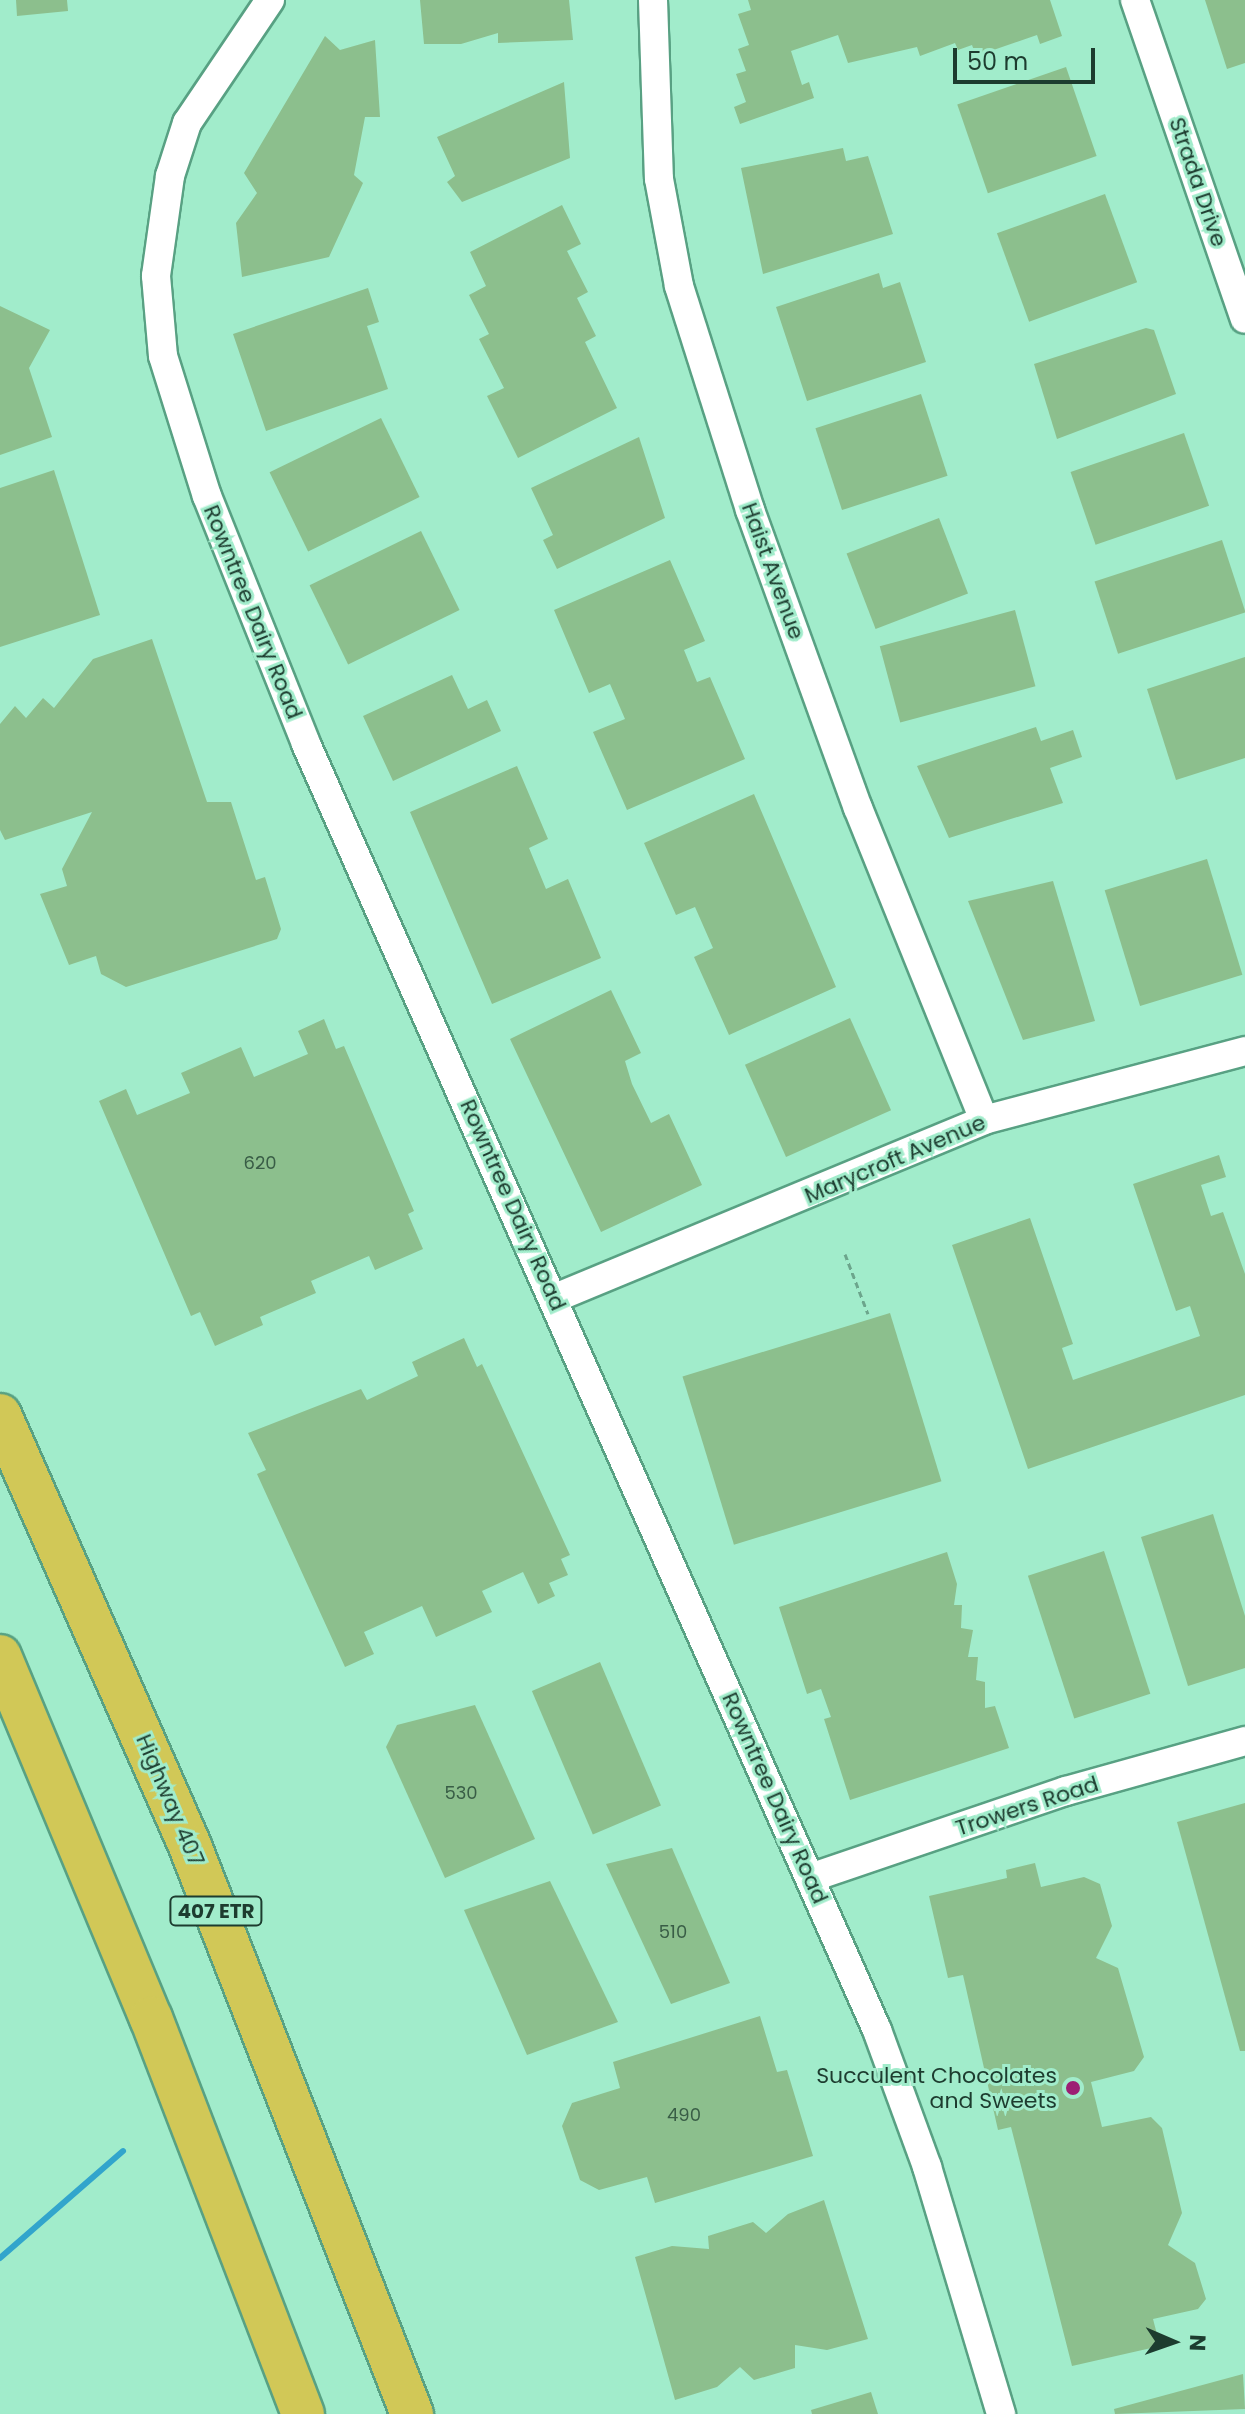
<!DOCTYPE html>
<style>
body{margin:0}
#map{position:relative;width:1245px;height:2414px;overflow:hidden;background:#a1eccb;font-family:Poppins,sans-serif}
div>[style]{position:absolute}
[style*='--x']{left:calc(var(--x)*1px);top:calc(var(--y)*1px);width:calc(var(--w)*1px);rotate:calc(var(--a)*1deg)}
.stream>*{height:6px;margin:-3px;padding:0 3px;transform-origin:3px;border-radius:3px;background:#32a5cc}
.building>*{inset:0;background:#8cbf8d;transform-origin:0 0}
.path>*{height:3px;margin-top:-1.5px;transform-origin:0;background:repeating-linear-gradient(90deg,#6ca58c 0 6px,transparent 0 10px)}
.roads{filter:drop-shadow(2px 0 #58a183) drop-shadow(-2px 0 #58a183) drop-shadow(0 2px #58a183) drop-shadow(0 -2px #58a183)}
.minor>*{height:28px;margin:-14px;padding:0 14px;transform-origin:14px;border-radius:14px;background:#fff}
.highway>*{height:42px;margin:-21px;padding:0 21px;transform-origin:21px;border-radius:21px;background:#d1c857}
.dots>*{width:22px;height:22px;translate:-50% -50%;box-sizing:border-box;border:4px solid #a1eccb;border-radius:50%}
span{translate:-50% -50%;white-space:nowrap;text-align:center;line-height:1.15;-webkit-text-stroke:6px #a1eccb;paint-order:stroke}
.number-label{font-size:18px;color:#395d46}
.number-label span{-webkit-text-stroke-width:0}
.shield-label span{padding:2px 6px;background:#a1eccb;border:2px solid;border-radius:6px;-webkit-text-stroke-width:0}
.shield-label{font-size:20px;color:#1d3c2f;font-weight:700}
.street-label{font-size:22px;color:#1d3c2f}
.poi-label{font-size:22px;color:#1d3c2f}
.right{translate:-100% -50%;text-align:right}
.north{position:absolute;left:1133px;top:2302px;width:80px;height:80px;-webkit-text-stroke:6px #a1eccb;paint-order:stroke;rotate:92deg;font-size:22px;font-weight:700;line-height:32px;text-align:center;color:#1d3c2f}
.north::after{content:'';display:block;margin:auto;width:28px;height:36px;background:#1d3c2f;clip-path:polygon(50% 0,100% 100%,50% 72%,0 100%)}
.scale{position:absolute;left:953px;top:48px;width:142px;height:36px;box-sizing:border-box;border:4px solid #1d3c2f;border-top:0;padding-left:10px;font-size:24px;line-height:28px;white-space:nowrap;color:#1d3c2f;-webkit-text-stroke:6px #a1eccb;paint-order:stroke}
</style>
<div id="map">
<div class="stream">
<i style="--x:0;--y:2258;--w:163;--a:-41"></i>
</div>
<div class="building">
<i style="clip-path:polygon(16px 0,67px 0,68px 11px,17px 16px)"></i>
<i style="clip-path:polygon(420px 0,569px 0,573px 40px,498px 43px,498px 33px,461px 44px,424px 44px)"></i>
<i style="clip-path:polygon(748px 0,1050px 0,1062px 36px,1040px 44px,1037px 35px,976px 56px,972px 45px,958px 50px,955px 43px,920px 56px,917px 47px,848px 63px,838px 35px,791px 51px,802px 85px,809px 82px,814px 98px,740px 124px,734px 107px,746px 102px,736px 74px,746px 71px,738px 49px,749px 45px,738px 14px,751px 10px)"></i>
<i style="clip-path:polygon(1205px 0,1245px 0,1245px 63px,1227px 69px)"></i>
<i style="clip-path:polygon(325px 36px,340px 50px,375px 40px,380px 117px,365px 117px,354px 175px,363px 183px,329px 257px,242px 277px,236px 223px,257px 193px,244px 173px)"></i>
<i style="left:1066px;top:67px;width:94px;height:115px;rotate:71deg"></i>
<i style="clip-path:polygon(564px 82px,570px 158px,462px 202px,447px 182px,455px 176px,437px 137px)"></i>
<i style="clip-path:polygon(843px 148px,846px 161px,868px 156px,893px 234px,763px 274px,741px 168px)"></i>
<i style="left:1105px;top:194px;width:94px;height:115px;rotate:70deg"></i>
<i style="clip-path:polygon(562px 205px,581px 244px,567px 251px,588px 292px,577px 298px,596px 336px,585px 342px,617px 408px,518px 458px,487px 396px,504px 388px,479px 339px,489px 334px,469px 295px,486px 286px,470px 252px)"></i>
<i style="clip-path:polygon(879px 273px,883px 288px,900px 282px,926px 362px,807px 401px,776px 307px)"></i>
<i style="clip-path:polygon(368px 288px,379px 322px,367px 326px,388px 389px,266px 431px,233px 334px)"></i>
<i style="clip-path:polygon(0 306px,50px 330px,29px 368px,52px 437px,0 455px)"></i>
<i style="clip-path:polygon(1146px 328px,1154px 330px,1176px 394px,1057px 439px,1034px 364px)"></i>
<i style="left:921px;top:394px;width:86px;height:111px;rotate:72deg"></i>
<i style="left:381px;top:418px;width:88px;height:124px;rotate:64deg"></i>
<i style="left:1184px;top:433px;width:77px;height:120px;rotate:71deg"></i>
<i style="clip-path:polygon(639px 437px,665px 518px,557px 569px,543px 540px,553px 535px,531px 488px)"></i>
<i style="clip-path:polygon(54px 470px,100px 615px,0 647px,0 488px)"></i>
<i style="left:939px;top:518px;width:81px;height:99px;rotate:69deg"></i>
<i style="left:421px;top:531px;width:88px;height:124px;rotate:64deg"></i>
<i style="left:1222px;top:540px;width:76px;height:134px;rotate:72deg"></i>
<i style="clip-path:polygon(670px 560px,705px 641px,684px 650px,697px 682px,710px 677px,745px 759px,627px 810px,593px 732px,625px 719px,610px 684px,589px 693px,554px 610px)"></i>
<i style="left:1015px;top:610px;width:79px;height:140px;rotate:75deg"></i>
<i style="clip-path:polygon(152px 639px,207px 802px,231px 802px,256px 880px,265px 877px,281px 929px,277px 939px,126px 987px,101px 974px,96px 956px,69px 965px,40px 894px,67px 886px,62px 869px,92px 812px,5px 840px,0 830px,0 724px,15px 706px,26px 718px,43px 698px,54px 708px,93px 659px)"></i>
<i style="clip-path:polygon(1245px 657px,1245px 758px,1176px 780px,1147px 689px)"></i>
<i style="clip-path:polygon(452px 675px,468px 709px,487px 700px,501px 731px,393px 781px,363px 716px)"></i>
<i style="clip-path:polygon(1036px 727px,1041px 741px,1073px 730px,1082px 757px,1050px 768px,1063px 803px,949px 838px,917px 766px)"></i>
<i style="clip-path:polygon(517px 766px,548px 839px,529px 848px,546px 889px,568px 879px,601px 958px,492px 1004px,410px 812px)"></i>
<i style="clip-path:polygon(754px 794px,836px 987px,729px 1035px,694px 957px,713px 948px,695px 907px,676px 915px,644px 843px)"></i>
<i style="left:1207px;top:859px;width:121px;height:107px;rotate:73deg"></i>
<i style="clip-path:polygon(1053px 881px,1095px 1021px,1023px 1040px,968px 901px)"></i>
<i style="clip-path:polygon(611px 990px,641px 1053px,625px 1061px,632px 1084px,651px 1123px,669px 1114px,702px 1185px,601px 1232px,510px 1039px)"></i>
<i style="left:850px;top:1018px;width:101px;height:115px;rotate:66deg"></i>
<i style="clip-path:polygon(324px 1019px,336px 1049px,344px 1046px,414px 1211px,408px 1214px,423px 1249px,375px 1270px,369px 1256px,311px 1281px,316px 1293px,260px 1317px,263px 1325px,215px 1346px,200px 1312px,191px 1316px,99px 1101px,126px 1089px,137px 1115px,190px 1093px,181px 1073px,241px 1047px,254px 1077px,308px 1054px,298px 1031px)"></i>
<i style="clip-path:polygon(1219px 1155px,1226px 1177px,1201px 1185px,1211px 1216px,1223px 1212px,1245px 1274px,1245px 1395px,1028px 1469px,952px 1245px,1030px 1218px,1073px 1344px,1062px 1348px,1073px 1380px,1200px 1336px,1190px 1306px,1176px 1311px,1133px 1184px)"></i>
<i style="left:890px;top:1313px;width:176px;height:217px;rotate:73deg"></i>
<i style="clip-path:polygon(464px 1338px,477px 1367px,482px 1364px,570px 1555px,561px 1559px,568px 1575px,549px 1583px,555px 1596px,538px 1604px,523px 1572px,482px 1591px,492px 1612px,436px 1637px,422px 1606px,364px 1632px,374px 1654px,345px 1667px,257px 1474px,266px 1470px,248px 1433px,361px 1389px,367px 1400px,418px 1376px,412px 1362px)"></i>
<i style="clip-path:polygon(1213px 1514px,1245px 1616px,1245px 1668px,1188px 1686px,1141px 1537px)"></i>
<i style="left:1104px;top:1551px;width:150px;height:80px;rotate:72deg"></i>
<i style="clip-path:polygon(947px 1552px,957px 1584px,954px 1605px,962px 1605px,961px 1628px,973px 1630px,968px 1657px,978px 1657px,976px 1680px,985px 1682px,985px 1708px,995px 1706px,1009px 1748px,850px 1800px,824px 1719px,831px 1717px,821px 1689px,807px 1694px,779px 1607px)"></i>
<i style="left:600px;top:1662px;width:156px;height:74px;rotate:67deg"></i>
<i style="clip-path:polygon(475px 1705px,535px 1839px,445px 1878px,386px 1747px,397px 1725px)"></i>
<i style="clip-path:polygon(1245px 1803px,1245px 2051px,1240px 2051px,1177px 1822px)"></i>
<i style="clip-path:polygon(672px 1848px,730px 1983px,671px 2004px,606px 1864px)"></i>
<i style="clip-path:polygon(1035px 1863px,1041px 1887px,1084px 1877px,1100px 1884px,1112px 1926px,1096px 1958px,1118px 1968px,1144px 2057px,1134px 2071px,1091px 2082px,1102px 2127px,1151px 2117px,1162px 2128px,1182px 2213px,1168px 2245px,1195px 2263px,1206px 2299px,1198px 2309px,1153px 2319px,1160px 2346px,1072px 2366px,1011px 2127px,998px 2130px,963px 1975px,948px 1978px,929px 1896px,1007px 1878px,1006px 1870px)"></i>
<i style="clip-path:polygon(550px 1881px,618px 2022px,527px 2055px,464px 1910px)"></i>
<i style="clip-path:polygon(760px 2016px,777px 2072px,787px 2070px,813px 2156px,655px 2203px,647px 2177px,599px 2190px,580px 2180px,562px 2126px,572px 2103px,620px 2088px,613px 2062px)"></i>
<i style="clip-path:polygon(824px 2200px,868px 2339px,827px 2350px,795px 2345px,795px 2368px,754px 2380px,740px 2367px,717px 2387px,675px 2400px,635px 2257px,672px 2246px,709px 2249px,708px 2236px,753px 2222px,766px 2233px,788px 2214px)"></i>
<i style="clip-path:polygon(1243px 2374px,1245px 2409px,1115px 2414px,1114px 2409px)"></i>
<i style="clip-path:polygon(871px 2392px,878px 2414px,812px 2414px,811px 2410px)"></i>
</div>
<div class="path">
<i style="--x:845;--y:1254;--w:64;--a:69"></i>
</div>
<div class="roads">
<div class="minor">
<i style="--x:270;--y:0;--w:148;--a:124"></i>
<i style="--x:187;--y:123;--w:56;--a:107.8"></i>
<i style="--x:170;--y:176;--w:101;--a:98"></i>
<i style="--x:156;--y:276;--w:80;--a:85"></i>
<i style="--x:163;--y:356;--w:147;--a:72.6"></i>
<i style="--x:207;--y:496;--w:267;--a:68.2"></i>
<i style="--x:306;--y:744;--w:1407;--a:66.06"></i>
<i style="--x:877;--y:2030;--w:146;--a:69.9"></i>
<i style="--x:927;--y:2167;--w:258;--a:73.3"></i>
<i style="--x:653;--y:0;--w:179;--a:88.1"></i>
<i style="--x:659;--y:179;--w:109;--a:79.4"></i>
<i style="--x:679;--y:286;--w:235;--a:72.4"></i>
<i style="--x:750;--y:510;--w:317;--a:70.1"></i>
<i style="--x:858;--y:808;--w:336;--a:68"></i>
<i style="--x:1135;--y:0;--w:337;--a:71"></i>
<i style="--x:555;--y:1298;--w:464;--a:-22.5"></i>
<i style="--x:984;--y:1120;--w:270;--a:-14.8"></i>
<i style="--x:810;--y:1878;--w:270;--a:-18.8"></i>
<i style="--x:1066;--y:1791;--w:186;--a:-15.6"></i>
</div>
<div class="highway">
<i style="--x:0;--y:1415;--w:471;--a:66.2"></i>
<i style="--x:190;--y:1846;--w:610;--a:68.65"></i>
<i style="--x:0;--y:1656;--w:392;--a:67.4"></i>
<i style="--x:151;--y:2018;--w:424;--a:69"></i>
</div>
</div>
<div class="dots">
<i style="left:1073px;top:2088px;background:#9d1f74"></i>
</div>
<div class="number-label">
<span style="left:260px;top:1163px">620</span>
<span style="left:461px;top:1793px">530</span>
<span style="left:673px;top:1932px">510</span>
<span style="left:684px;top:2115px">490</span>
</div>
<div class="shield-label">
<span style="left:216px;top:1911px">407 ETR</span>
</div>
<div class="street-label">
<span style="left:1198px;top:182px;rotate:71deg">Strada Drive</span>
<span style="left:773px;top:571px;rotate:70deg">Haist Avenue</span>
<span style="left:253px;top:612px;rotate:68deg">Rowntree Dairy Road</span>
<span style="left:895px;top:1159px;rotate:-23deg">Marycroft Avenue</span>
<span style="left:513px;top:1205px;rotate:66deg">Rowntree Dairy Road</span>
<span style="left:775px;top:1798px;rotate:66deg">Rowntree Dairy Road</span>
<span style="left:170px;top:1800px;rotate:67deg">Highway 407</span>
<span style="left:1027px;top:1806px;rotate:-18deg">Trowers Road</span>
</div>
<div class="poi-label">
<span class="right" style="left:1057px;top:2088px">Succulent Chocolates<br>and Sweets</span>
</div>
<div class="north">N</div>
<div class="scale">50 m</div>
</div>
